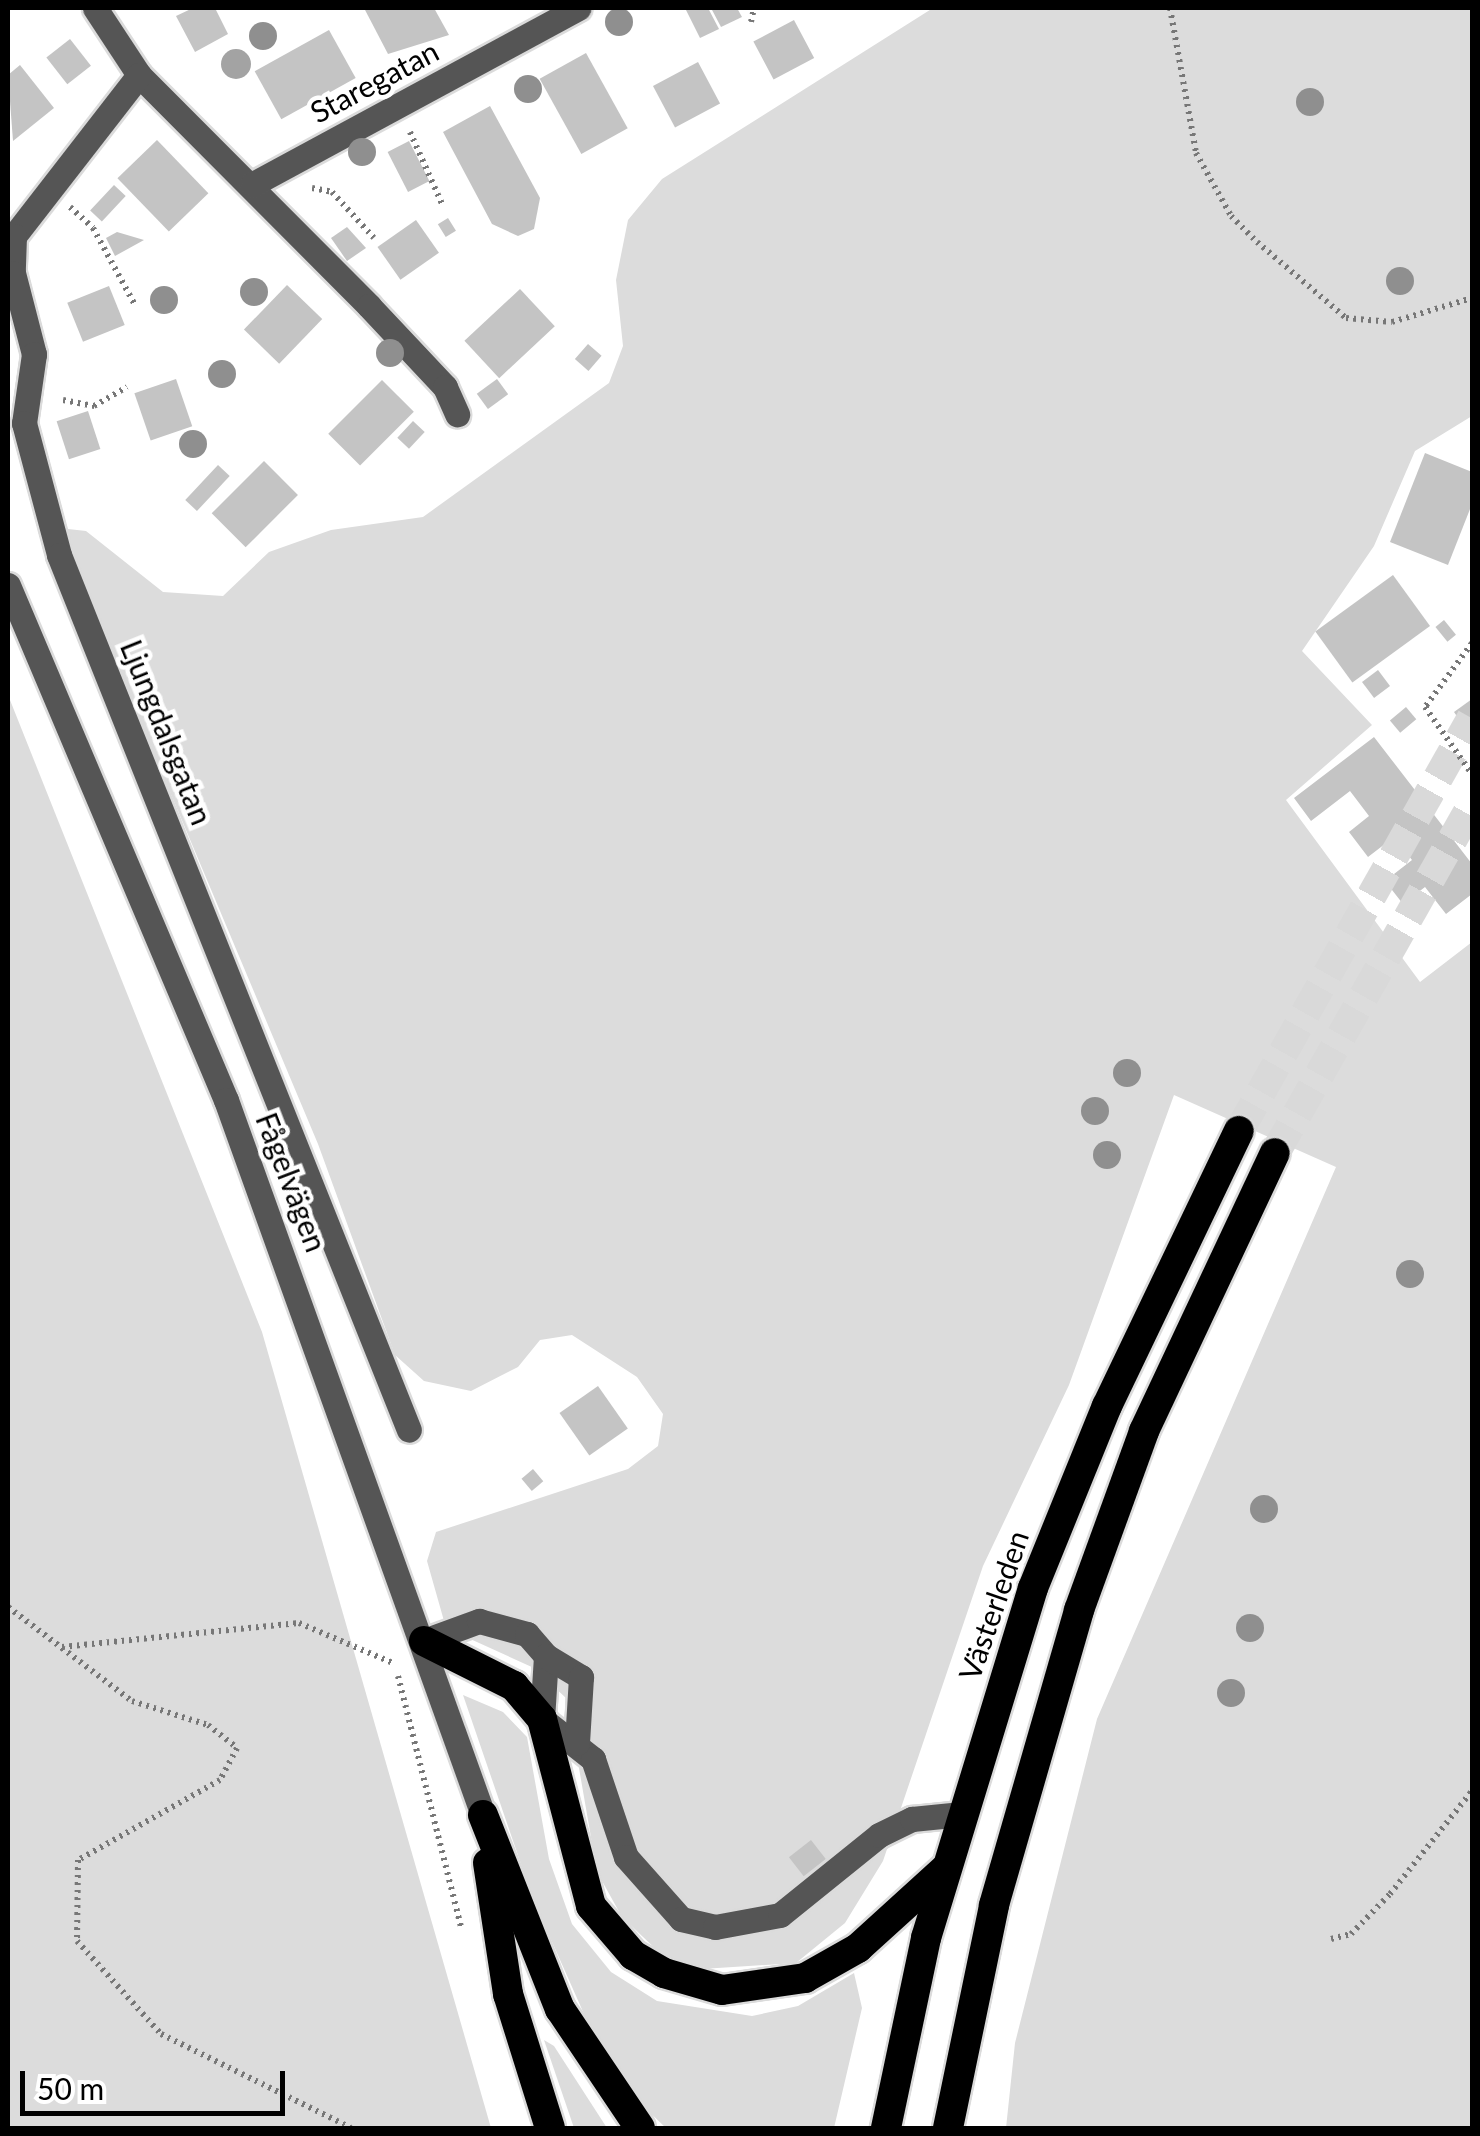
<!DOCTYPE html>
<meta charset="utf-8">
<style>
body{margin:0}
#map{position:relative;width:1480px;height:2136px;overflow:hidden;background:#fff;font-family:Lato,sans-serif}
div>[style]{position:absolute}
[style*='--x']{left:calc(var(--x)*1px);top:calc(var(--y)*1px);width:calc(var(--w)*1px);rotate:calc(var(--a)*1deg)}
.green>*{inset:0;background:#dcdcdc}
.water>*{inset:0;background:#a3a3a3}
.round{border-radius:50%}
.building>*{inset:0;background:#c4c4c4;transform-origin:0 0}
.highway-tunnel>*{height:30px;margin-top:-15px;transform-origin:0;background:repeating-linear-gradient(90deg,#d9d9d9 0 30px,transparent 0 45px)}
.path>*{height:6px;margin-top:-3px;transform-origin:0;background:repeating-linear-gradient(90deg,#777 0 2.5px,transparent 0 7.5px)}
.roads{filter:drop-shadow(2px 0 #dbdbdb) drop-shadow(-2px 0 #dbdbdb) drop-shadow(0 2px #dbdbdb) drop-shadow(0 -2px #dbdbdb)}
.minor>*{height:25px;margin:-12.5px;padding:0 12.5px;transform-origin:12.5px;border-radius:12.5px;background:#555}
.highway>*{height:30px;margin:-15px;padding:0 15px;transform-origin:15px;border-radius:15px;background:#000}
.trees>*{width:28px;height:28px;margin:-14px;border-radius:50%;background:#8f8f8f}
span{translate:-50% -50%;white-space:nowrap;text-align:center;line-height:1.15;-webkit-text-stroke:9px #fff;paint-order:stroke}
.street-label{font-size:30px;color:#000}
.frame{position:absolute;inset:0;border:10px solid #000;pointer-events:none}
.scale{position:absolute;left:20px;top:2071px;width:265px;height:45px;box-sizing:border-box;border:5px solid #000;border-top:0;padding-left:12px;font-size:30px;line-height:35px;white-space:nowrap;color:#000;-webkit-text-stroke:8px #fff;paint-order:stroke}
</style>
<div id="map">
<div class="green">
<i style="clip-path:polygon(933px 8px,1472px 8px,1472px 416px,1415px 451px,1374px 546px,1302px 651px,1372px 725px,1286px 800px,1420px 982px,1472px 942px,1472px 2128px,1006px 2128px,1015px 2043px,1097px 1719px,1336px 1167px,1174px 1095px,1069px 1385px,983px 1566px,883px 1861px,845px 1923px,796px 1963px,702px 1969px,662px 1955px,622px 1917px,597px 1872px,567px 1699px,534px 1668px,446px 1628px,427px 1561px,436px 1532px,628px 1469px,658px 1446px,663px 1414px,637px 1377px,572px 1335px,540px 1340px,518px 1367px,471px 1391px,424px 1381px,395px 1355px,318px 1144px,59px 528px,86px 531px,163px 592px,223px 596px,269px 552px,331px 530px,423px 517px,609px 383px,623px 346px,616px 280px,628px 220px,662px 179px)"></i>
<i style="clip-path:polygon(8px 695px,262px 1332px,491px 2128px,8px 2128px)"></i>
<i style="clip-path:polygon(463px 1695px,503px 1712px,527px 1737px,549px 1859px,572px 1924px,611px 1972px,657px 2001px,752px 2016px,798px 2006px,854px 1973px,862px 2008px,834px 2128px,666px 2128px,642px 2105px,592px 2032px,533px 1899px)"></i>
<i style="clip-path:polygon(544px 2040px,554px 2046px,607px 2128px,574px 2128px)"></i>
</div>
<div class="water">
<i class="round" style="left:221px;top:49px;width:30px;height:30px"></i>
</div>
<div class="building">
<i style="clip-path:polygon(193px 8px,215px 8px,228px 34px,195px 52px,176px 16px)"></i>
<i style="clip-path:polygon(364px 8px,434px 8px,449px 35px,388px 54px)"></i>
<i style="clip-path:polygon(685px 8px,708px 8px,719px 29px,700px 38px)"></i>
<i style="clip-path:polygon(711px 8px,737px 8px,742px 17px,721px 27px)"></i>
<i style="left:794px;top:20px;width:43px;height:46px;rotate:62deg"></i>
<i style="left:329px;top:30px;width:55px;height:85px;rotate:61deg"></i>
<i style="left:70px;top:39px;width:34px;height:30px;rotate:52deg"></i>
<i style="left:586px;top:53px;width:86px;height:53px;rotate:61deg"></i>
<i style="left:698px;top:62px;width:47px;height:51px;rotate:62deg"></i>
<i style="clip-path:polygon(20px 65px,54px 108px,13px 141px,8px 75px)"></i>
<i style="clip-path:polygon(490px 106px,540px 198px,534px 229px,518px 236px,492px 224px,443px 132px)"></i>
<i style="left:157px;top:140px;width:74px;height:55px;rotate:46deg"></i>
<i style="left:409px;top:141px;width:45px;height:24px;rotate:63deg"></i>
<i style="left:114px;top:185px;width:16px;height:35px;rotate:43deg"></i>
<i style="left:448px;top:218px;width:15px;height:12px;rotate:58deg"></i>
<i style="left:416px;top:220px;width:40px;height:47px;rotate:55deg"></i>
<i style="clip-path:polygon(347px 227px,366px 248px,347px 261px,331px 238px)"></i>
<i style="clip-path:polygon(117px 232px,144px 240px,115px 256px,106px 238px)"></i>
<i style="left:287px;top:285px;width:49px;height:62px;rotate:44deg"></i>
<i style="left:109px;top:286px;width:42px;height:45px;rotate:68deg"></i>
<i style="left:520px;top:289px;width:51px;height:76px;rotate:47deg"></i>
<i style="left:588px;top:344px;width:18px;height:20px;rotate:41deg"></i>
<i style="left:176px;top:379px;width:50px;height:44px;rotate:71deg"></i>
<i style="left:497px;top:379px;width:19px;height:25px;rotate:54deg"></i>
<i style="left:382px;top:380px;width:45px;height:76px;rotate:45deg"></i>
<i style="left:88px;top:411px;width:40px;height:33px;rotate:72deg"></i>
<i style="left:413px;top:421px;width:16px;height:23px;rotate:43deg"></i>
<i style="clip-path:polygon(1425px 453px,1472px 472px,1472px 504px,1448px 565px,1390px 542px)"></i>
<i style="left:264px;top:461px;width:48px;height:74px;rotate:45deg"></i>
<i style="left:218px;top:465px;width:16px;height:48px;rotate:43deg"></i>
<i style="left:1393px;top:575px;width:63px;height:96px;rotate:54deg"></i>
<i style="left:1444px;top:620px;width:19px;height:11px;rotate:51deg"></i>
<i style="left:1378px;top:670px;width:20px;height:20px;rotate:53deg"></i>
<i style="clip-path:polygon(1472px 699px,1472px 738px,1454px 712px)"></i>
<i style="left:1406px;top:707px;width:16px;height:21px;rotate:50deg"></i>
<i style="clip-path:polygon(1374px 737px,1472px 864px,1472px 894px,1446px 914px,1425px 887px,1403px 904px,1385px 881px,1412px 860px,1394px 837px,1368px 857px,1349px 832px,1369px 816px,1350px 791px,1311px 821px,1294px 798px)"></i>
<i style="left:598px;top:1386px;width:52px;height:47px;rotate:55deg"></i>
<i style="left:533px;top:1469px;width:16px;height:15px;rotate:50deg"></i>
<i style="left:811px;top:1840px;width:24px;height:28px;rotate:52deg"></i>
</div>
<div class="highway-tunnel">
<i style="--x:1239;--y:1131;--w:474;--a:-60.6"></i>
<i style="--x:1275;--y:1153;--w:400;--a:-60.5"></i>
</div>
<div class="path">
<i style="--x:1170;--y:8;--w:147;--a:79.8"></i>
<i style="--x:1196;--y:153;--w:72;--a:60.9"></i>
<i style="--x:1231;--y:216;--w:37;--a:45"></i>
<i style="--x:1257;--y:242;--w:117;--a:40.5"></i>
<i style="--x:1346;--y:318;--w:46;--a:5"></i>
<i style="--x:1392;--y:322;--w:84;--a:-16.7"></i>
<i style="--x:751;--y:22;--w:14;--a:-78"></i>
<i style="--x:410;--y:132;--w:81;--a:66"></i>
<i style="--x:312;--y:188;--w:20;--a:11"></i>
<i style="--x:332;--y:192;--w:62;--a:47.6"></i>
<i style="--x:70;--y:207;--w:31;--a:42"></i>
<i style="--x:93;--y:228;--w:88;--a:61.4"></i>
<i style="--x:63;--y:400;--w:32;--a:11"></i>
<i style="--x:94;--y:406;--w:38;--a:-30"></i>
<i style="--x:1472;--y:643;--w:79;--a:126.3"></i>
<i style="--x:1425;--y:707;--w:82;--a:55"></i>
<i style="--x:8;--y:1607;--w:156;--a:37.2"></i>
<i style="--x:132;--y:1701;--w:80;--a:17.5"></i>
<i style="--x:208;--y:1725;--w:37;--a:38"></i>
<i style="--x:237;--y:1748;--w:36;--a:118"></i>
<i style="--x:220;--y:1780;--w:163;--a:150.6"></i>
<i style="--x:78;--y:1860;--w:81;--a:90.7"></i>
<i style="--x:77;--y:1941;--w:125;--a:47.9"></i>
<i style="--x:161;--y:2034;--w:212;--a:26.3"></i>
<i style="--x:62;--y:1647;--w:238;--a:-5.8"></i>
<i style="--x:299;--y:1623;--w:104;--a:23.1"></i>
<i style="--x:398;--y:1676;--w:258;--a:75.9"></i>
<i style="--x:1331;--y:1939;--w:21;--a:-14"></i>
<i style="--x:1351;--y:1934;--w:56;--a:-45.7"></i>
<i style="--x:1390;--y:1894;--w:132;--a:-51.5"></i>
</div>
<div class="roads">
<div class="minor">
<i style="--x:95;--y:8;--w:80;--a:56.7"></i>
<i style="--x:139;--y:75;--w:326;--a:45.1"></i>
<i style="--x:369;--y:306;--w:111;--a:46.8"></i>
<i style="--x:445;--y:387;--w:30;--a:66"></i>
<i style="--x:139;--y:75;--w:204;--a:127.8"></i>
<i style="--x:14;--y:236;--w:37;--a:92"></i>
<i style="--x:13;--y:273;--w:84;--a:75.5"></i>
<i style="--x:34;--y:354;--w:70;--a:98.2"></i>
<i style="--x:24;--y:423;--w:137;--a:75.1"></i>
<i style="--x:59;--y:555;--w:942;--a:68.2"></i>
<i style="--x:253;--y:184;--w:370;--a:-28.4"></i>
<i style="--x:8;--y:585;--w:559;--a:67.06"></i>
<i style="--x:226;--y:1100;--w:760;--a:70.23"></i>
<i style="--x:424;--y:1641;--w:59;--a:-20"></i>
<i style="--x:479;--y:1621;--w:50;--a:15.2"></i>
<i style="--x:527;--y:1634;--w:29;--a:49"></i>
<i style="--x:546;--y:1656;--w:63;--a:93.6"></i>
<i style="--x:542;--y:1719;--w:65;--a:38.1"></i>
<i style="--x:593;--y:1759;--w:103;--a:71.4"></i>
<i style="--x:626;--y:1857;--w:83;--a:48.4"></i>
<i style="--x:681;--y:1919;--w:35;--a:13"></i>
<i style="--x:715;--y:1927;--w:66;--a:-10.5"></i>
<i style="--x:780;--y:1915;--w:127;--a:-38.9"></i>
<i style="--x:879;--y:1835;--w:37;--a:-26"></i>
<i style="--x:912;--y:1819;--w:50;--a:-5.7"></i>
<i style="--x:546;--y:1656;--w:41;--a:31"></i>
<i style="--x:581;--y:1677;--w:66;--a:93.5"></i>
</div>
<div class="highway">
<i style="--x:424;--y:1641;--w:101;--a:26.6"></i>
<i style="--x:514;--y:1686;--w:43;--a:49.7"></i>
<i style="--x:542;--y:1719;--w:193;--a:75.3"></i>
<i style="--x:591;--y:1906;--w:65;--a:49.4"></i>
<i style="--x:633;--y:1955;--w:36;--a:30"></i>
<i style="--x:664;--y:1973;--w:60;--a:16.3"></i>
<i style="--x:722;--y:1990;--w:84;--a:-8.2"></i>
<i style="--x:805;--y:1978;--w:61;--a:-29.5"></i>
<i style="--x:858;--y:1948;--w:118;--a:-42.2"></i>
<i style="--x:483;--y:1815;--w:209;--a:68.4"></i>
<i style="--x:560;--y:2009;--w:143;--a:56.1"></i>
<i style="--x:488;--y:1863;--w:133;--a:81.3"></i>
<i style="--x:508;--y:1994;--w:140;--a:72.6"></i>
<i style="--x:886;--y:2128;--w:194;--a:-78.1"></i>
<i style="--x:926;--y:1938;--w:366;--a:-73"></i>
<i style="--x:1033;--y:1588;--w:196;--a:-67.9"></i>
<i style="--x:1107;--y:1406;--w:305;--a:-64.4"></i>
<i style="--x:948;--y:2128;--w:228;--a:-78.3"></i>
<i style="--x:994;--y:1905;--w:307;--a:-73.9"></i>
<i style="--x:1079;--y:1610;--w:190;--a:-70"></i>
<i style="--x:1144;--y:1431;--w:307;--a:-64.8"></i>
</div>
</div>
<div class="trees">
<i style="left:619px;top:22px"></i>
<i style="left:263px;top:36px"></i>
<i style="left:528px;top:89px"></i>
<i style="left:1310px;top:102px"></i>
<i style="left:362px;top:152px"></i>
<i style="left:1400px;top:281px"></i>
<i style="left:254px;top:292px"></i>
<i style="left:164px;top:300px"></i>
<i style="left:390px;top:353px"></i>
<i style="left:222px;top:374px"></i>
<i style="left:193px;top:444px"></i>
<i style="left:1127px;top:1073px"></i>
<i style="left:1095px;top:1111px"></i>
<i style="left:1107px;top:1155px"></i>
<i style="left:1410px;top:1274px"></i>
<i style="left:1264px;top:1509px"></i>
<i style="left:1250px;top:1628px"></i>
<i style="left:1231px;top:1693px"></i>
</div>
<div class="street-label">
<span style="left:374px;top:81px;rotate:-28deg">Staregatan</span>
<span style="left:167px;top:732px;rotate:68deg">Ljungdalsgatan</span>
<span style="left:292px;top:1182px;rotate:69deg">Fågelvägen</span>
<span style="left:993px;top:1605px;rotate:-71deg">Västerleden</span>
</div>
<div class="frame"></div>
<div class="scale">50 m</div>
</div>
